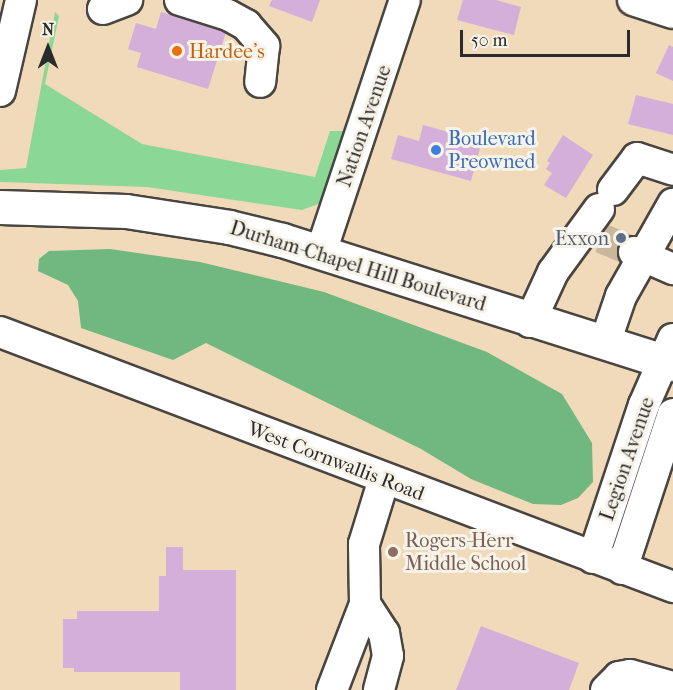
<!DOCTYPE html>
<style>
body{margin:0}
#map{position:relative;width:673px;height:690px;overflow:hidden;background:#f1daba;font-family:"IM FELL French Canon",serif}
div>[style]{position:absolute}
[style*='--x']{left:calc(var(--x)*1px);top:calc(var(--y)*1px);width:calc(var(--w)*1px);rotate:calc(var(--a)*1deg)}
.green>*{inset:0;background:#8bd896}
.forest>*{inset:0;background:#70b87f}
.building>*{inset:0;background:#d3afd9}
.minor-tunnel>*{height:30px;margin-top:-15px;transform-origin:0;background:repeating-linear-gradient(90deg,#c9b79d 0 30px,transparent 0 45px)}
.roads{filter:drop-shadow(2px 0 #494540) drop-shadow(-2px 0 #494540) drop-shadow(0 2px #494540) drop-shadow(0 -2px #494540)}
.minor>*{height:30px;margin:-15px;padding:0 15px;transform-origin:15px;border-radius:15px;background:#fff}
.major>*{height:33px;margin:-16.5px;padding:0 16.5px;transform-origin:16.5px;border-radius:16.5px;background:#fff}
.dots>*{width:16px;height:16px;translate:-50% -50%;box-sizing:border-box;border:3px solid #f7f3e8;border-radius:50%}
span{translate:-50% -50%;white-space:nowrap;text-align:center;line-height:1.15;-webkit-text-stroke:6px #f7f3e8;paint-order:stroke}
.food-label{font-size:20px;color:#c56008}
.left{translate:0 -50%;text-align:left}
.street-label{font-size:20px;color:#2b2b2b}
.shop-label{font-size:20px;color:#366cbe}
.service-label{font-size:20px;color:#4e5e75}
.right{translate:-100% -50%;text-align:right}
.education-label{font-size:20px;color:#785e54}
.north{position:absolute;left:18px;top:18px;width:60px;height:60px;-webkit-text-stroke:4px #f7f3e8;paint-order:stroke;rotate:0deg;font-size:16px;font-weight:700;line-height:24px;text-align:center;color:#2b2b2b}
.north::after{content:'';display:block;margin:auto;width:21px;height:27px;background:#2b2b2b;clip-path:polygon(50% 0,100% 100%,50% 72%,0 100%)}
.scale{position:absolute;left:460px;top:30px;width:170px;height:27px;box-sizing:border-box;border:3px solid #2b2b2b;border-top:0;padding-left:8px;font-size:18px;line-height:21px;white-space:nowrap;color:#2b2b2b;-webkit-text-stroke:4px #f7f3e8;paint-order:stroke}
</style>
<div id="map">
<div class="green">
<i style="clip-path:polygon(55px 12px,59px 16px,45px 84px,142px 144px,315px 177px,330px 131px,347px 131px,321px 203px,302px 210px,147px 187px,0 182px,0 170px,26px 168px)"></i>
</div>
<div class="forest">
<i style="clip-path:polygon(110px 249px,200px 262px,324px 292px,487px 352px,562px 394px,592px 443px,593px 482px,578px 498px,561px 505px,533px 504px,471px 479px,421px 449px,206px 343px,173px 360px,81px 328px,78px 301px,68px 285px,38px 271px,39px 259px,49px 251px)"></i>
</div>
<div class="building">
<i style="clip-path:polygon(272px 0,320px 0,312px 22px,269px 6px)"></i>
<i style="clip-path:polygon(463px 0,496px 0,521px 7px,514px 35px,457px 20px)"></i>
<i style="clip-path:polygon(161px 12px,226px 32px,208px 89px,137px 67px,141px 53px,128px 49px,136px 23px,156px 29px)"></i>
<i style="clip-path:polygon(669px 45px,673px 47px,673px 81px,656px 73px)"></i>
<i style="clip-path:polygon(636px 95px,673px 104px,673px 135px,628px 124px)"></i>
<i style="clip-path:polygon(423px 125px,482px 141px,471px 181px,391px 159px,398px 135px,419px 141px)"></i>
<i style="clip-path:polygon(563px 135px,593px 155px,566px 198px,544px 185px,552px 173px,546px 169px,550px 163px,547px 161px)"></i>
<i style="clip-path:polygon(166px 547px,183px 547px,183px 570px,236px 570px,236px 690px,180px 690px,180px 672px,74px 672px,74px 668px,63px 668px,63px 619px,77px 619px,77px 611px,159px 611px,159px 576px,166px 576px)"></i>
<i style="clip-path:polygon(481px 626px,579px 663px,569px 690px,456px 690px)"></i>
</div>
<div class="minor-tunnel">
<i style="--x:601;--y:238;--w:36;--a:23"></i>
</div>
<div class="roads">
<div class="minor">
<i style="--x:180;--y:0;--w:50;--a:17.4"></i>
<i style="--x:228;--y:15;--w:21;--a:29"></i>
<i style="--x:246;--y:25;--w:28;--a:49"></i>
<i style="--x:264;--y:46;--w:36;--a:96"></i>
<i style="--x:633;--y:0;--w:42;--a:18"></i>
<i style="--x:103;--y:9;--w:26;--a:-21"></i>
<i style="--x:0;--y:91;--w:93;--a:-77"></i>
<i style="--x:613;--y:190;--w:40;--a:-53"></i>
<i style="--x:637;--y:158;--w:38;--a:18"></i>
<i style="--x:321;--y:252;--w:266;--a:-71.6"></i>
<i style="--x:634;--y:252;--w:43;--a:23.6"></i>
<i style="--x:530;--y:322;--w:55;--a:-65.3"></i>
<i style="--x:553;--y:272;--w:78;--a:-53.9"></i>
<i style="--x:0;--y:332;--w:720;--a:20.75"></i>
<i style="--x:605;--y:343;--w:50;--a:-71.2"></i>
<i style="--x:621;--y:296;--w:106;--a:-60.5"></i>
<i style="--x:593;--y:558;--w:161;--a:-71.6"></i>
<i style="--x:644;--y:405;--w:72;--a:-66.3"></i>
<i style="--x:622;--y:569;--w:163;--a:-71.8"></i>
<i style="--x:365;--y:604;--w:35;--a:57"></i>
<i style="--x:384;--y:633;--w:23;--a:80"></i>
<i style="--x:388;--y:656;--w:35;--a:105"></i>
<i style="--x:332;--y:690;--w:92;--a:-69"></i>
<i style="--x:365;--y:604;--w:60;--a:-91"></i>
<i style="--x:364;--y:544;--w:68;--a:-72.9"></i>
<i style="--x:606;--y:690;--w:18;--a:-45"></i>
<i style="--x:619;--y:677;--w:11;--a:-10"></i>
<i style="--x:630;--y:675;--w:45;--a:15.6"></i>
</div>
<div class="major">
<i style="--x:0;--y:207;--w:126;--a:1.8"></i>
<i style="--x:126;--y:211;--w:104;--a:8.8"></i>
<i style="--x:229;--y:227;--w:55;--a:13.8"></i>
<i style="--x:282;--y:240;--w:410;--a:17.6"></i>
</div>
</div>
<div class="dots">
<i style="left:177px;top:51px;background:#e8710a"></i>
<i style="left:436px;top:150px;background:#3f7fe0"></i>
<i style="left:621px;top:238px;background:#5c6f8a"></i>
<i style="left:393px;top:552px;background:#8d6e63"></i>
</div>
<div class="food-label">
<span class="left" style="left:189px;top:51px">Hardee's</span>
</div>
<div class="street-label">
<span style="left:364px;top:126px;rotate:-71deg">Nation Avenue</span>
<span style="left:358px;top:266px;rotate:17deg">Durham-Chapel Hill Boulevard</span>
<span style="left:627px;top:459px;rotate:-71deg">Legion Avenue</span>
<span style="left:336px;top:461px;rotate:21deg">West Cornwallis Road</span>
</div>
<div class="shop-label">
<span class="left" style="left:448px;top:150px">Boulevard<br>Preowned</span>
</div>
<div class="service-label">
<span class="right" style="left:609px;top:238px">Exxon</span>
</div>
<div class="education-label">
<span class="left" style="left:405px;top:552px">Rogers-Herr<br>Middle School</span>
</div>
<div class="north">N</div>
<div class="scale">50 m</div>
</div>
